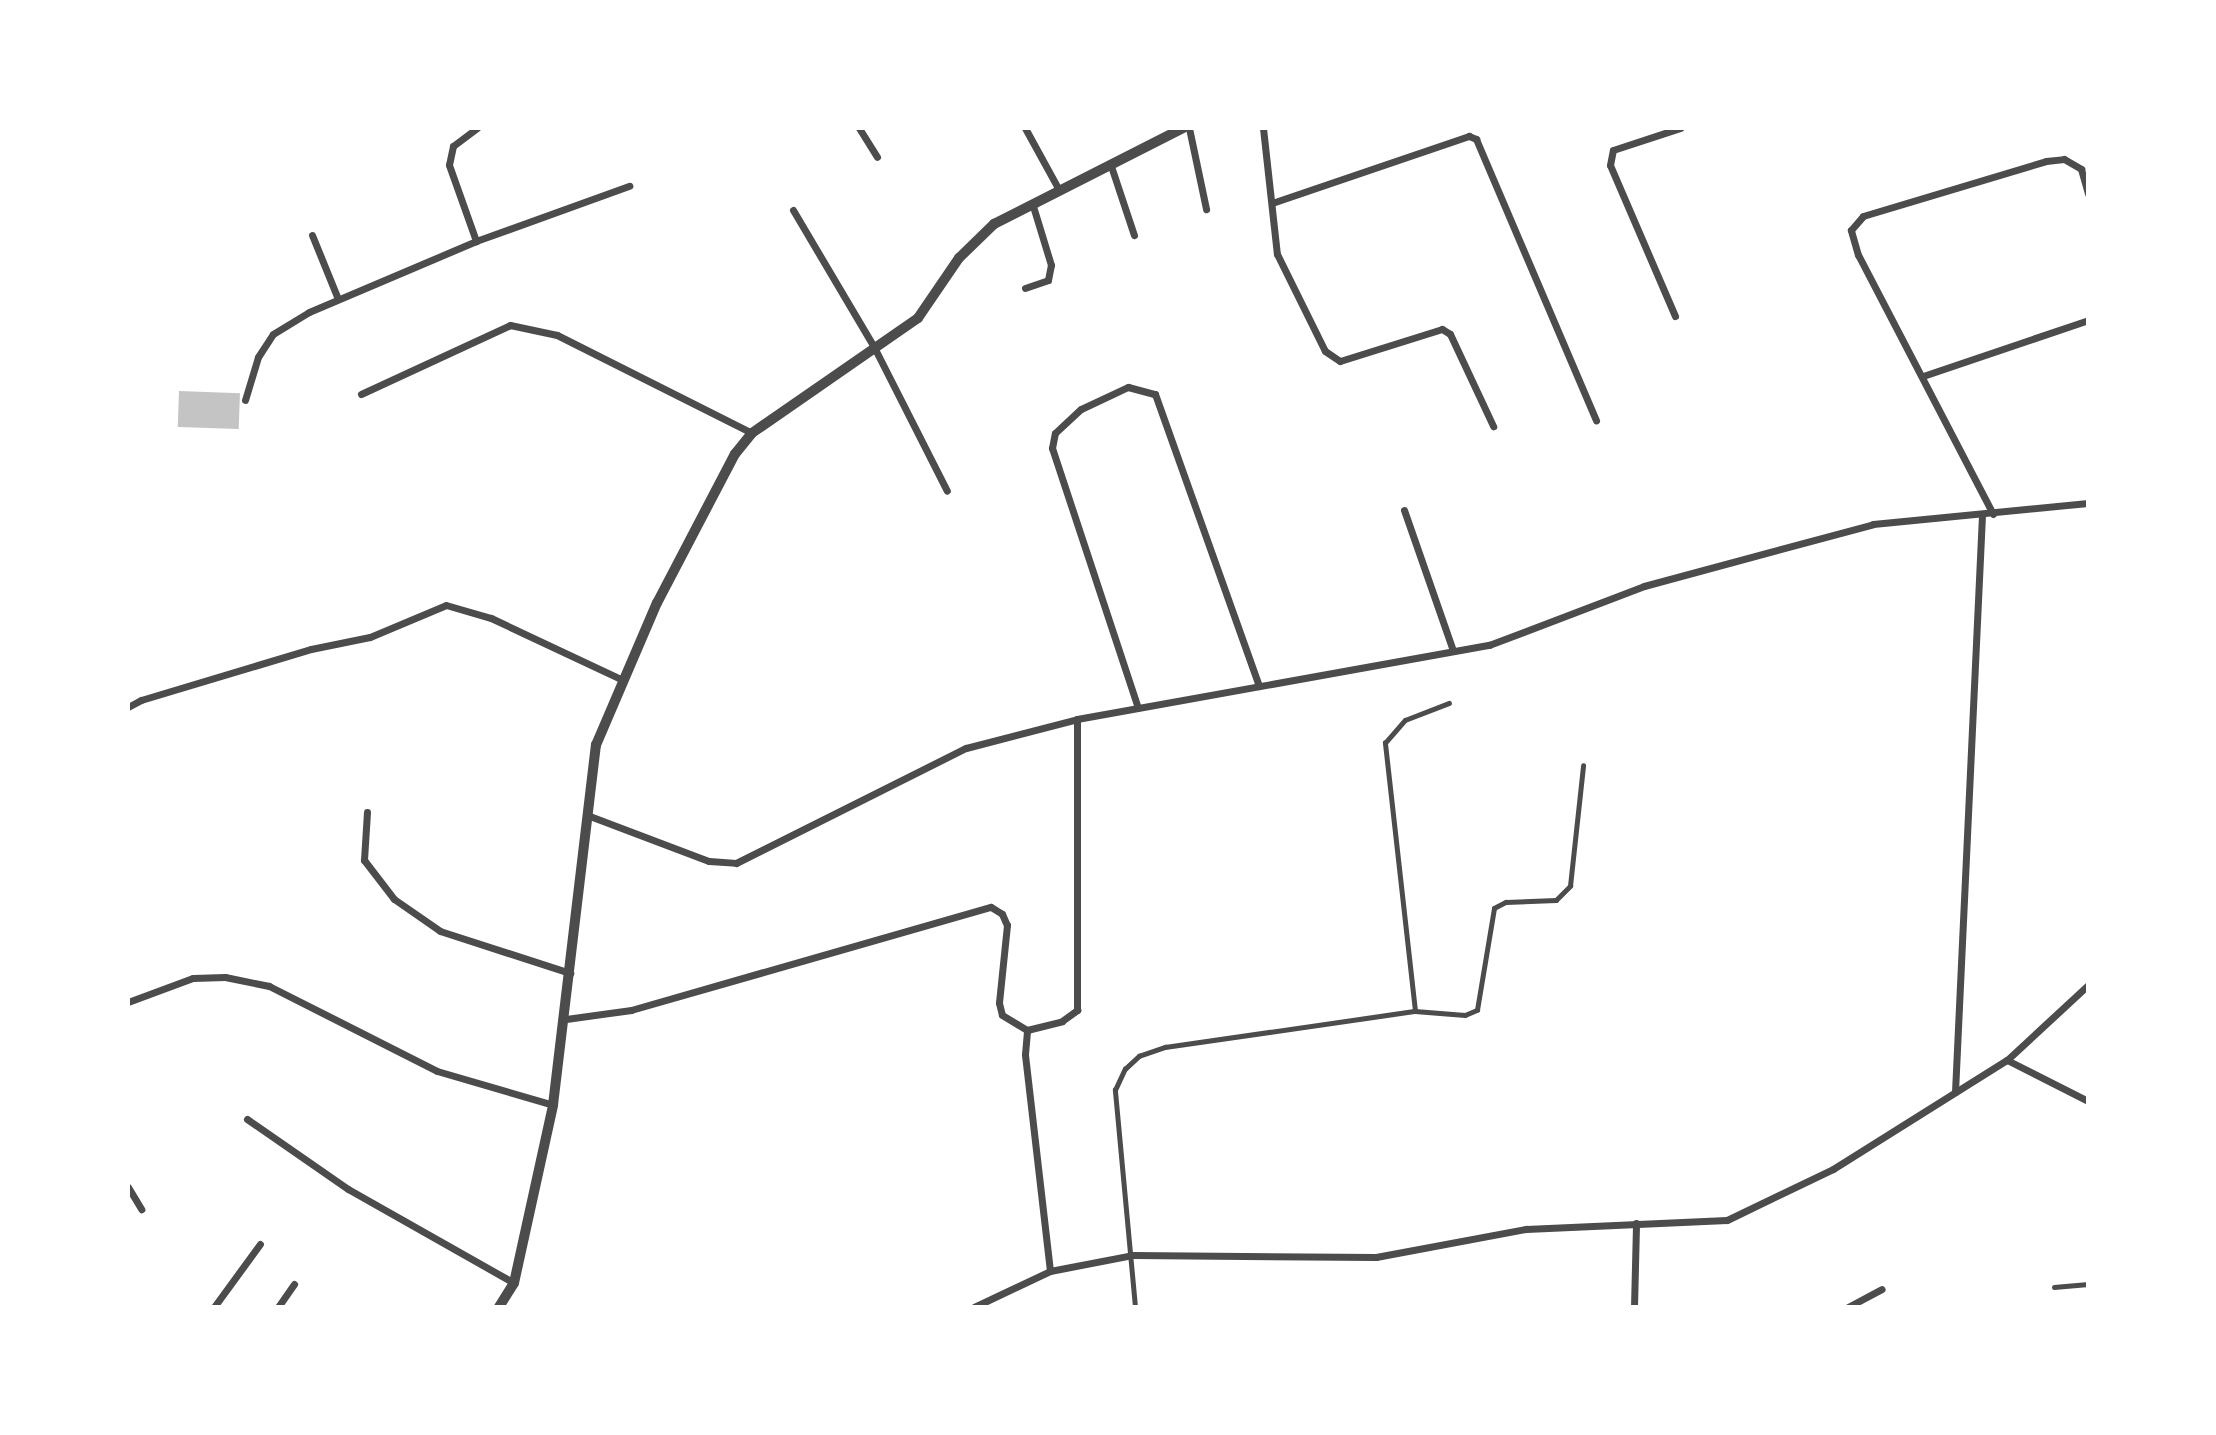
<!DOCTYPE html>
<style>
body{margin:0}
#map{position:relative;width:2216px;height:1435px;overflow:hidden;background:#fff;font-family:Barlow,sans-serif}
div>[style]{position:absolute}
[style*='--x']{left:calc(var(--x)*1px);top:calc(var(--y)*1px);width:calc(var(--w)*1px);rotate:calc(var(--a)*1deg)}
.building>*{inset:0;background:#c4c4c4;transform-origin:0 0}
.service>*{height:4.5px;margin:-2.25px;padding:0 2.25px;transform-origin:2.25px;border-radius:2.25px;background:#4c4c4c}
.minor>*{height:7px;margin:-3.5px;padding:0 3.5px;transform-origin:3.5px;border-radius:3.5px;background:#4c4c4c}
.tertiary>*{height:10px;margin:-5px;padding:0 5px;transform-origin:5px;border-radius:5px;background:#4c4c4c}
span{translate:-50% -50%;white-space:nowrap;text-align:center;line-height:1.15;-webkit-text-stroke:6px #fff;paint-order:stroke}
.frame{position:absolute;inset:0;border:130px solid #fff;pointer-events:none}
</style>
<div id="map">
<div class="building">
<i style="left:179px;top:391px;width:61px;height:36px;rotate:2deg"></i>
</div>
<div class="service">
<i style="--x:1415;--y:1011;--w:270;--a:-96.4"></i>
<i style="--x:1385;--y:743;--w:30;--a:-49"></i>
<i style="--x:1405;--y:720;--w:47;--a:-21.1"></i>
<i style="--x:2054;--y:1287;--w:34;--a:-5"></i>
<i style="--x:1135;--y:1307;--w:218;--a:-95.3"></i>
<i style="--x:1115;--y:1090;--w:23;--a:-65"></i>
<i style="--x:1125;--y:1069;--w:19;--a:-43"></i>
<i style="--x:1139;--y:1056;--w:28;--a:-19"></i>
<i style="--x:1165;--y:1047;--w:253;--a:-8.2"></i>
<i style="--x:1415;--y:1011;--w:50;--a:4.6"></i>
<i style="--x:1465;--y:1015;--w:13;--a:-23"></i>
<i style="--x:1477;--y:1010;--w:103;--a:-80.5"></i>
<i style="--x:1494;--y:908;--w:13;--a:-27"></i>
<i style="--x:1506;--y:902;--w:50;--a:-2.3"></i>
<i style="--x:1556;--y:900;--w:20;--a:-45"></i>
<i style="--x:1570;--y:886;--w:121;--a:-83.8"></i>
</div>
<div class="minor">
<i style="--x:477;--y:128;--w:30;--a:143"></i>
<i style="--x:453;--y:146;--w:19;--a:102"></i>
<i style="--x:449;--y:165;--w:81;--a:70.4"></i>
<i style="--x:476;--y:241;--w:163;--a:-19.8"></i>
<i style="--x:859;--y:128;--w:34;--a:58"></i>
<i style="--x:1025;--y:128;--w:68;--a:61.2"></i>
<i style="--x:1189;--y:128;--w:83;--a:78.1"></i>
<i style="--x:1263;--y:128;--w:127;--a:83.7"></i>
<i style="--x:1277;--y:254;--w:108;--a:63.7"></i>
<i style="--x:1325;--y:351;--w:18;--a:34"></i>
<i style="--x:1340;--y:361;--w:107;--a:-17.4"></i>
<i style="--x:1442;--y:329;--w:9;--a:32"></i>
<i style="--x:1450;--y:334;--w:102;--a:64.9"></i>
<i style="--x:1110;--y:163;--w:76;--a:71.6"></i>
<i style="--x:1272;--y:203;--w:208;--a:-18.8"></i>
<i style="--x:1469;--y:136;--w:8;--a:23"></i>
<i style="--x:1476;--y:139;--w:306;--a:66.9"></i>
<i style="--x:793;--y:210;--w:159;--a:59.4"></i>
<i style="--x:874;--y:347;--w:161;--a:63.1"></i>
<i style="--x:312;--y:235;--w:69;--a:67.9"></i>
<i style="--x:1025;--y:288;--w:24;--a:-19"></i>
<i style="--x:1048;--y:280;--w:15;--a:-79"></i>
<i style="--x:1051;--y:265;--w:65;--a:-107"></i>
<i style="--x:1675;--y:316;--w:164;--a:-113.3"></i>
<i style="--x:1610;--y:165;--w:15;--a:-79"></i>
<i style="--x:1613;--y:150;--w:71;--a:-18.2"></i>
<i style="--x:1923;--y:376;--w:174;--a:-18.7"></i>
<i style="--x:361;--y:394;--w:164;--a:-24.8"></i>
<i style="--x:510;--y:325;--w:48;--a:12"></i>
<i style="--x:557;--y:335;--w:218;--a:26.7"></i>
<i style="--x:245;--y:400;--w:45;--a:-73.2"></i>
<i style="--x:258;--y:357;--w:27;--a:-57"></i>
<i style="--x:273;--y:334;--w:42;--a:-31.4"></i>
<i style="--x:309;--y:312;--w:181;--a:-23"></i>
<i style="--x:1404;--y:510;--w:149;--a:70.8"></i>
<i style="--x:1993;--y:514;--w:292;--a:-117.5"></i>
<i style="--x:1858;--y:255;--w:26;--a:-106"></i>
<i style="--x:1851;--y:230;--w:18;--a:-49"></i>
<i style="--x:1863;--y:216;--w:191;--a:-16.7"></i>
<i style="--x:2046;--y:161;--w:18;--a:-6"></i>
<i style="--x:2064;--y:159;--w:20;--a:30"></i>
<i style="--x:2081;--y:169;--w:26;--a:74"></i>
<i style="--x:128;--y:707;--w:15;--a:-28"></i>
<i style="--x:141;--y:700;--w:177;--a:-16.7"></i>
<i style="--x:311;--y:649;--w:60;--a:-11.5"></i>
<i style="--x:370;--y:637;--w:82;--a:-22.8"></i>
<i style="--x:446;--y:605;--w:47;--a:16.1"></i>
<i style="--x:491;--y:618;--w:146;--a:25.2"></i>
<i style="--x:1138;--y:708;--w:274;--a:-108.3"></i>
<i style="--x:1052;--y:448;--w:15;--a:-79"></i>
<i style="--x:1055;--y:433;--w:35;--a:-43"></i>
<i style="--x:1081;--y:409;--w:52;--a:-25.1"></i>
<i style="--x:1128;--y:387;--w:28;--a:15"></i>
<i style="--x:1155;--y:394;--w:310;--a:70.4"></i>
<i style="--x:367;--y:812;--w:48;--a:93.6"></i>
<i style="--x:364;--y:860;--w:49;--a:52.4"></i>
<i style="--x:394;--y:899;--w:56;--a:34.8"></i>
<i style="--x:440;--y:931;--w:137;--a:17.9"></i>
<i style="--x:587;--y:815;--w:130;--a:20.7"></i>
<i style="--x:709;--y:861;--w:27;--a:4"></i>
<i style="--x:736;--y:863;--w:257;--a:-26.6"></i>
<i style="--x:966;--y:748;--w:115;--a:-14.6"></i>
<i style="--x:1077;--y:719;--w:419;--a:-10.2"></i>
<i style="--x:1489;--y:645;--w:166;--a:-20.8"></i>
<i style="--x:1644;--y:586;--w:237;--a:-15.1"></i>
<i style="--x:1873;--y:524;--w:216;--a:-5.6"></i>
<i style="--x:128;--y:1002;--w:69;--a:-20.3"></i>
<i style="--x:193;--y:978;--w:32;--a:-2"></i>
<i style="--x:225;--y:977;--w:45;--a:11.6"></i>
<i style="--x:269;--y:986;--w:188;--a:26.8"></i>
<i style="--x:437;--y:1071;--w:121;--a:16.3"></i>
<i style="--x:566;--y:1019;--w:66;--a:-7.9"></i>
<i style="--x:631;--y:1010;--w:374;--a:-16"></i>
<i style="--x:991;--y:907;--w:13;--a:32"></i>
<i style="--x:1002;--y:914;--w:12;--a:66"></i>
<i style="--x:1007;--y:925;--w:78;--a:95.9"></i>
<i style="--x:999;--y:1003;--w:12;--a:76"></i>
<i style="--x:1002;--y:1015;--w:29;--a:31"></i>
<i style="--x:2007;--y:1060;--w:91;--a:26.8"></i>
<i style="--x:1955;--y:1092;--w:578;--a:-87.32"></i>
<i style="--x:247;--y:1119;--w:123;--a:34.7"></i>
<i style="--x:348;--y:1189;--w:191;--a:29.5"></i>
<i style="--x:128;--y:1187;--w:26;--a:59"></i>
<i style="--x:1050;--y:1271;--w:218;--a:-96.6"></i>
<i style="--x:1025;--y:1054;--w:24;--a:-85"></i>
<i style="--x:1027;--y:1030;--w:36;--a:-14"></i>
<i style="--x:1062;--y:1021;--w:19;--a:-36"></i>
<i style="--x:1077;--y:1010;--w:291;--a:-90"></i>
<i style="--x:214;--y:1307;--w:78;--a:-53.9"></i>
<i style="--x:278;--y:1307;--w:28;--a:-55"></i>
<i style="--x:974;--y:1307;--w:84;--a:-25.3"></i>
<i style="--x:1050;--y:1271;--w:85;--a:-10.9"></i>
<i style="--x:1133;--y:1255;--w:243;--a:0.5"></i>
<i style="--x:1376;--y:1257;--w:153;--a:-10.6"></i>
<i style="--x:1526;--y:1229;--w:201;--a:-2.6"></i>
<i style="--x:1727;--y:1220;--w:118;--a:-25.7"></i>
<i style="--x:1833;--y:1169;--w:205;--a:-32.1"></i>
<i style="--x:2007;--y:1060;--w:110;--a:-42.8"></i>
<i style="--x:1634;--y:1307;--w:84;--a:-88.6"></i>
<i style="--x:1848;--y:1307;--w:38;--a:-28"></i>
</div>
<div class="tertiary">
<i style="--x:499;--y:1307;--w:28;--a:-58"></i>
<i style="--x:514;--y:1283;--w:182;--a:-77.6"></i>
<i style="--x:553;--y:1105;--w:363;--a:-83.2"></i>
<i style="--x:596;--y:745;--w:155;--a:-66.8"></i>
<i style="--x:657;--y:603;--w:168;--a:-62.4"></i>
<i style="--x:735;--y:454;--w:27;--a:-51"></i>
<i style="--x:752;--y:433;--w:202;--a:-34.7"></i>
<i style="--x:918;--y:318;--w:73;--a:-55.7"></i>
<i style="--x:959;--y:258;--w:49;--a:-44.2"></i>
<i style="--x:994;--y:224;--w:212;--a:-26.9"></i>
</div>
<div class="frame"></div>
</div>
